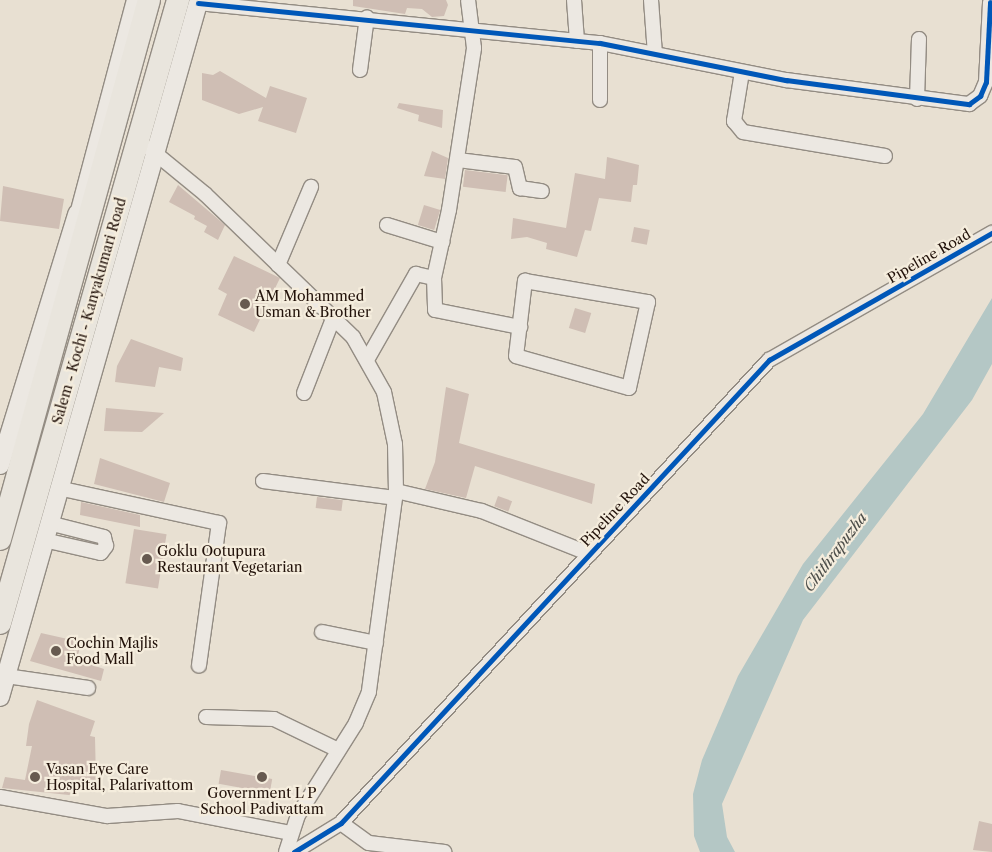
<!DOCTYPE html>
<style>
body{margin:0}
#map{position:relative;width:992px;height:852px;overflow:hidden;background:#e8e0d2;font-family:"Libre Caslon Text",serif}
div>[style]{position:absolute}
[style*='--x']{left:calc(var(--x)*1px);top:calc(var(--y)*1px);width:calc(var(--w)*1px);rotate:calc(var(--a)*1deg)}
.water>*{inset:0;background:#b4c7c5}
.building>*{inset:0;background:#cfbeb4;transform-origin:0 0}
.roads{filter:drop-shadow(1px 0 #938c83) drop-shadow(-1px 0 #938c83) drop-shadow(0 1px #938c83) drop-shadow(0 -1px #938c83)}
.minor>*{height:14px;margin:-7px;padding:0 7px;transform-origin:7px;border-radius:7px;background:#ece8e2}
.tertiary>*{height:18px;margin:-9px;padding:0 9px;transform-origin:9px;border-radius:9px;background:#ece8e2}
.trunk>*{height:22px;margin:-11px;padding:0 11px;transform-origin:11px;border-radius:11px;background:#e9e5dd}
.cycleway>*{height:5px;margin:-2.5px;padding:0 2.5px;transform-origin:2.5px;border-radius:2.5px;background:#0057b8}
.dots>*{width:14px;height:14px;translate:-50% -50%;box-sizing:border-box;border:2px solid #f5eddd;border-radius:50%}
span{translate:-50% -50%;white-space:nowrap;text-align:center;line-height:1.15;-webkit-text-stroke:4.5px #f5eddd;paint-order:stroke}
.street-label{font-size:14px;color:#22120a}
.poi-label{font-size:14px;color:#22120a}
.left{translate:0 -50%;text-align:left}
.water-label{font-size:15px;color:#4d4e4a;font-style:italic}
</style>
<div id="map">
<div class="water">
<i style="clip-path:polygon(992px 298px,992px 364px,972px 400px,803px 620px,722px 804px,727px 837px,735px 852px,700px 852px,694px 836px,693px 794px,702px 760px,738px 676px,803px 564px,923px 414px)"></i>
</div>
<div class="building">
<i style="clip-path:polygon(353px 0,446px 0,448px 5px,444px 16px,432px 17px,422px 9px,407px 8px,405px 14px,353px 6px)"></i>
<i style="clip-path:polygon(220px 71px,266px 98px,270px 86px,307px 98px,296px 133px,258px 121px,263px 107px,239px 114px,202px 100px,202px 73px,213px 75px)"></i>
<i style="clip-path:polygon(399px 103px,443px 110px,442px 128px,418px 121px,419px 115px,397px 108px)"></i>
<i style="clip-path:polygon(432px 151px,448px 158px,445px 179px,424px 176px)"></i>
<i style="clip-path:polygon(607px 157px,639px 165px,637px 185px,633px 185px,631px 202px,599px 198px,591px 231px,585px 230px,577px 257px,546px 249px,547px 243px,527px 237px,511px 239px,513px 218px,566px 228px,575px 173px,605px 179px)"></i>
<i style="left:465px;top:170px;width:43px;height:17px;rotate:7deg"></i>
<i style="clip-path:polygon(178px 185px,225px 225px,218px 240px,204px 232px,207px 226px,194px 219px,195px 216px,169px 202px)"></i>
<i style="clip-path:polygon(3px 186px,64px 199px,59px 229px,0 221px)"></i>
<i style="left:424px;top:205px;width:17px;height:21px;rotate:17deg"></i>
<i style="left:634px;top:227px;width:16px;height:15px;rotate:11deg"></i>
<i style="clip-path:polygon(234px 256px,280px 278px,254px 332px,218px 315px,227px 294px,218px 289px)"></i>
<i style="left:575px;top:308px;width:17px;height:21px;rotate:17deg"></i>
<i style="clip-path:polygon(131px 339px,183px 358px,181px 371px,159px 367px,155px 387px,115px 382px,117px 366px)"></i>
<i style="clip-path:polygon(446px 387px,469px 394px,459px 443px,595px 484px,592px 504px,475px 466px,466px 498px,425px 489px,435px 462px)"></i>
<i style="clip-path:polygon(106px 408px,164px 413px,142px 432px,104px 431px)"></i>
<i style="clip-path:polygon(100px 458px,170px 483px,164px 502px,94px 484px)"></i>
<i style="left:498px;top:496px;width:15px;height:11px;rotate:20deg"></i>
<i style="left:317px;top:497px;width:26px;height:11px;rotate:7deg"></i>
<i style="clip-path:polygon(81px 502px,140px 515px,140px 527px,80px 515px)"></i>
<i style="left:134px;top:529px;width:33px;height:55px;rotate:9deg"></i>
<i style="clip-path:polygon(41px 633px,81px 642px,77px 660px,104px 669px,101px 681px,30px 661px)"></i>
<i style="clip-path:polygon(37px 700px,95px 721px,90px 736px,95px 737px,96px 781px,69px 795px,2px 788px,5px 777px,25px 780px,32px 746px,26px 746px,29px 724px)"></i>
<i style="left:221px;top:770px;width:52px;height:14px;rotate:10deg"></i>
<i style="clip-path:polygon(979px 821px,992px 824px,992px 852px,973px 850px)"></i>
</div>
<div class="roads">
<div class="minor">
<i style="--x:574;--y:0;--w:41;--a:85.8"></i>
<i style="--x:651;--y:0;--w:54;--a:85.8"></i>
<i style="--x:198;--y:3;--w:404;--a:5.7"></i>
<i style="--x:600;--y:43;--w:190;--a:11.3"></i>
<i style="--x:786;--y:80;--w:185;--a:7.5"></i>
<i style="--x:969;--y:104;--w:14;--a:-36"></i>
<i style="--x:980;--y:96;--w:15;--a:-67"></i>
<i style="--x:986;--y:82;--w:80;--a:-87.1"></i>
<i style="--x:600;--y:43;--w:57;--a:90"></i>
<i style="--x:360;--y:70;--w:53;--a:-82.5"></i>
<i style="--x:742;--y:72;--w:50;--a:99.3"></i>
<i style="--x:734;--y:121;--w:14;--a:51"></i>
<i style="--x:743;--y:132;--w:144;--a:9.6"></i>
<i style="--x:917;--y:99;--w:60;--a:-88.1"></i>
<i style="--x:149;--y:148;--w:72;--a:39.4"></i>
<i style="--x:205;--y:194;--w:206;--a:44"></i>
<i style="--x:353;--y:337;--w:63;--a:60.6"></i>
<i style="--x:384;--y:392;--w:53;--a:78.1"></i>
<i style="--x:395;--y:444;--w:47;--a:88.8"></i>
<i style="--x:396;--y:491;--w:203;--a:97.7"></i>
<i style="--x:369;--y:692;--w:34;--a:113"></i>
<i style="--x:356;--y:723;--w:109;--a:122.2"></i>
<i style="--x:298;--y:815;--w:39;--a:108"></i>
<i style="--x:458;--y:160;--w:57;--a:7"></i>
<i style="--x:515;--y:167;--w:22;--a:77"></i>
<i style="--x:520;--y:188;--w:22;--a:8"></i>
<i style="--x:77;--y:214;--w:221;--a:-75.1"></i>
<i style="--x:387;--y:225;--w:58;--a:17.2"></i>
<i style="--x:278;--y:265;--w:85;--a:-67.1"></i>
<i style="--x:434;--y:278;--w:32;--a:88"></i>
<i style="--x:435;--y:310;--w:87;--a:11.3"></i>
<i style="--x:525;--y:281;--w:125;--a:9.7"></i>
<i style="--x:648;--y:302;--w:88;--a:102.5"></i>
<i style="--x:629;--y:388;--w:117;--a:-164.2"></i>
<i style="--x:516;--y:356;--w:76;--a:-83.2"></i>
<i style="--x:368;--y:358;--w:97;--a:-60.3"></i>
<i style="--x:416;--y:274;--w:18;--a:13"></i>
<i style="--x:434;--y:278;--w:70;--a:-77.6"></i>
<i style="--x:449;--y:210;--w:164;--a:-81.2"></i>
<i style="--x:474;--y:48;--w:48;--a:-97.1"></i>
<i style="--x:304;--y:393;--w:83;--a:-68.7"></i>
<i style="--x:263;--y:481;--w:133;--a:7.3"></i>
<i style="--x:58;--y:488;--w:165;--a:12.3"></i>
<i style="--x:219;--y:523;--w:144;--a:98"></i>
<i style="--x:396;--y:491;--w:88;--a:13.1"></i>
<i style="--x:482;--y:511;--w:116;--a:21.7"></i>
<i style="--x:44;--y:540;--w:58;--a:12.8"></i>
<i style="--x:101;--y:553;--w:9;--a:-54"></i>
<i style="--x:106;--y:546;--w:9;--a:-103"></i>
<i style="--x:104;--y:537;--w:57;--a:-165.7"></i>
<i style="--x:322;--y:632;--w:55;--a:11.5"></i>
<i style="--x:6;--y:676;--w:83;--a:8.3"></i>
<i style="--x:206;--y:717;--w:68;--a:1.7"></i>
<i style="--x:274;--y:719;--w:71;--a:25.8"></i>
<i style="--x:0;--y:797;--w:109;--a:10.1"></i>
<i style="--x:107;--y:816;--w:71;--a:-4"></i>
<i style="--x:178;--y:811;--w:114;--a:11.1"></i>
<i style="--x:341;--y:823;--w:34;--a:36"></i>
<i style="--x:369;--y:843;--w:76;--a:6.8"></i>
<i style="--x:294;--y:852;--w:55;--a:-31.7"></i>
<i style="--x:341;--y:823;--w:631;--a:-47.25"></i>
<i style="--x:769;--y:360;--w:257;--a:-29.7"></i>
</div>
<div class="tertiary">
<i style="--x:0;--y:465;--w:263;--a:-72.9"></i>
<i style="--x:0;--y:697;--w:725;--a:-74.07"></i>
</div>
<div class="trunk">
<i style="--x:0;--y:539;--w:559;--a:-74.55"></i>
<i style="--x:0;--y:623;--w:648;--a:-74.05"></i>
</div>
</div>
<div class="cycleway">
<i style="--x:198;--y:3;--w:404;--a:5.7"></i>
<i style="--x:600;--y:43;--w:190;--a:11.3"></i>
<i style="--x:786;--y:80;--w:185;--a:7.5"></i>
<i style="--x:969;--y:104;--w:14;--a:-36"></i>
<i style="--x:980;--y:96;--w:15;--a:-67"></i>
<i style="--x:986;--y:82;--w:80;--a:-87.1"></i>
<i style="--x:294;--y:852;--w:55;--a:-31.7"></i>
<i style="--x:341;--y:823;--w:631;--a:-47.25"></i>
<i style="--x:769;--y:360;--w:257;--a:-29.7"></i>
</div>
<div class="dots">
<i style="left:245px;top:304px;background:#675a50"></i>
<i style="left:147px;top:559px;background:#675a50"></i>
<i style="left:56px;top:651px;background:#675a50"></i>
<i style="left:35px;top:777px;background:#675a50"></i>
<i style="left:262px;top:777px;background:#675a50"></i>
</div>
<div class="street-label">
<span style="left:929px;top:256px;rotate:-30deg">Pipeline Road</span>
<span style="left:89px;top:311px;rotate:-74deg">Salem - Kochi - Kanyakumari Road</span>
<span style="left:615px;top:510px;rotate:-47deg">Pipeline Road</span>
</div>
<div class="poi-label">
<span class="left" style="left:255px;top:304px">AM Mohammed<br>Usman &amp; Brother</span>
<span class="left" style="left:157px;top:559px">Goklu Ootupura<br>Restaurant Vegetarian</span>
<span class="left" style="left:66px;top:651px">Cochin Majlis<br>Food Mall</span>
<span class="left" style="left:46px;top:777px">Vasan Eye Care<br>Hospital, Palarivattom</span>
<span style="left:262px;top:801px">Government L P<br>School Padivattam</span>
</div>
<div class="water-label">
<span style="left:835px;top:552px;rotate:-53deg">Chithrapuzha</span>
</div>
</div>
